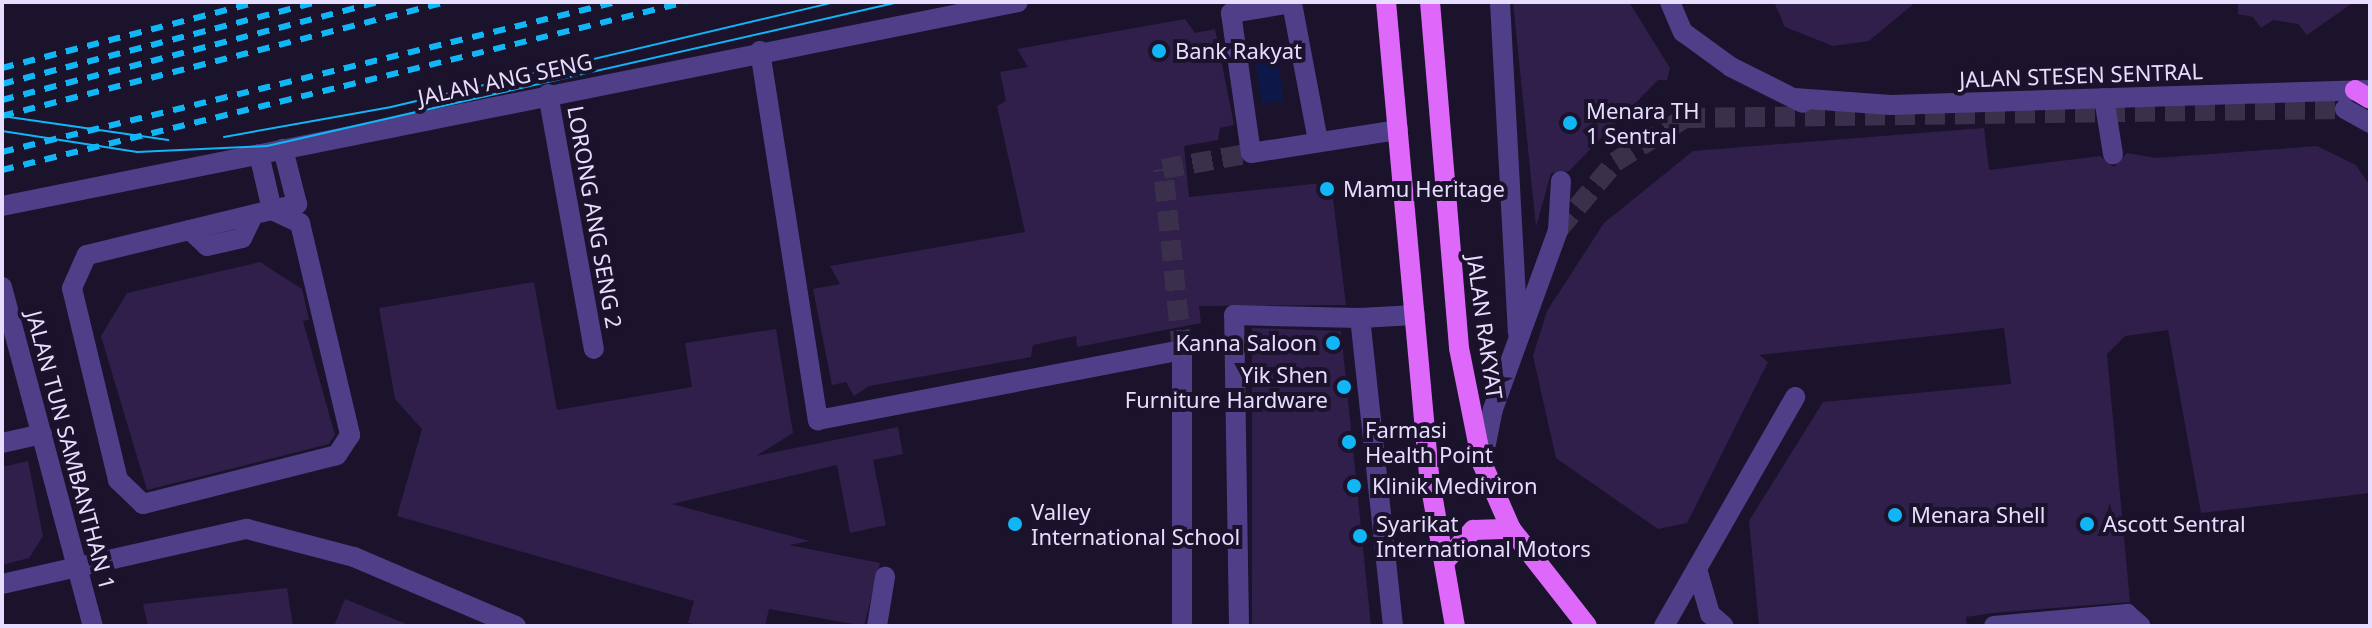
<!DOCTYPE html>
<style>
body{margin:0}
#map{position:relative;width:2372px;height:628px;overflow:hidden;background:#1b122b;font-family:"Noto Sans",sans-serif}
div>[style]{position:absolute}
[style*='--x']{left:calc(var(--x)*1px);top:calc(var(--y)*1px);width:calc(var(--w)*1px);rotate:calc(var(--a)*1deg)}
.water>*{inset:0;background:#0d1848;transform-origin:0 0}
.building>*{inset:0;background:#301f4b}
.minor-tunnel>*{height:20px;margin-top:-10px;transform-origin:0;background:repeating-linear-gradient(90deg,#3a304b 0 20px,transparent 0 30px)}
.minor>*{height:20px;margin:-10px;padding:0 10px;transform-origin:10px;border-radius:10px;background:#4f3f88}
.major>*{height:20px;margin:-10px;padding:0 10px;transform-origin:10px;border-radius:10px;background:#dd68f9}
.tram>*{height:2px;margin:-1px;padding:0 1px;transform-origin:1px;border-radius:1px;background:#11b6f6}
.rail>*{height:6px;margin-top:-3px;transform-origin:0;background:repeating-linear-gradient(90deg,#11b6f6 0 12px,transparent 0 22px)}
.dots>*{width:22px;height:22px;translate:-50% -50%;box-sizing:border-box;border:4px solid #1b122b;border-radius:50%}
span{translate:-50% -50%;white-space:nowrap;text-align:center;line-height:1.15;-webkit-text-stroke:8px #1b122b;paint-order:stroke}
.poi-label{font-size:22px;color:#e7ddfe}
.left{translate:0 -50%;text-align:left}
.right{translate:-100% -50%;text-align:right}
.street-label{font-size:22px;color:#e7ddfe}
.frame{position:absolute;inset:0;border:4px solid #e7ddfe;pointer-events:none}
</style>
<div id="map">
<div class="water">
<i style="left:1275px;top:45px;width:56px;height:22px;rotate:81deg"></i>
</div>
<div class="building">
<i style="clip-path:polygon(1513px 2px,1629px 2px,1670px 68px,1667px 80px,1658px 80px,1569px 171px,1551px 173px,1536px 227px)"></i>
<i style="clip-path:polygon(1774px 2px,1916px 2px,1869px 41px,1833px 46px,1785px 27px)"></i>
<i style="clip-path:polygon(2238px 2px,2354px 2px,2307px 35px,2298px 24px,2273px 20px,2261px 28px,2253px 17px,2238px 14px)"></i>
<i style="clip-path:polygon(1185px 19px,1195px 33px,1215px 29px,1234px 125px,1220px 128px,1218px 140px,1184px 146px,1189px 197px,1331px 182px,1346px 305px,1199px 306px,1201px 323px,1077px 347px,1076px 336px,1033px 345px,1031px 357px,869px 386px,854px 396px,846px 382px,832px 385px,813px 289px,840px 284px,830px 266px,1025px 232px,997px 106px,1006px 101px,1000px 72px,1028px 67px,1017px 49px)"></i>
<i style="clip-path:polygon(1984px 128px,1989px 170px,2100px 156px,2114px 167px,2127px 153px,2156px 158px,2317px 146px,2356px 165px,2370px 186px,2370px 493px,2201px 513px,2168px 330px,2125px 336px,2107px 354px,2130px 602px,1993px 613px,1966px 617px,1967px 626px,1759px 626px,1749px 521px,1823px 402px,2011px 384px,2004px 328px,1759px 355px,1768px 362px,1687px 523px,1658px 529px,1556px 458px,1533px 356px,1547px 311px,1604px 223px,1693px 151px)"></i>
<i style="clip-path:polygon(260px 262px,302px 289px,309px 320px,303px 321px,335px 435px,329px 444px,147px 490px,101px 336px,127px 293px)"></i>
<i style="clip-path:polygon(534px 282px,557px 410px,692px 387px,685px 343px,776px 329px,793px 433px,756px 456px,898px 427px,903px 454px,873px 460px,886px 525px,850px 533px,837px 465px,672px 504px,810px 541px,789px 545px,880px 563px,864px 626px,769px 609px,765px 626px,701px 626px,688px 623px,694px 601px,397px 516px,422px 429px,395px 399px,379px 308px)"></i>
<i style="clip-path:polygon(1252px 328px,1341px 331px,1371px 626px,1252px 626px)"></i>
<i style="clip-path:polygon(28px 461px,43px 536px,29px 558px,2px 565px,2px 467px)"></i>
<i style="clip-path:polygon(287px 588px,293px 626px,148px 626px,143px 604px)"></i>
<i style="clip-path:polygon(345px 599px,409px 625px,409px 626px,334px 626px)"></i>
</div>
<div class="minor-tunnel">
<i style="--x:1558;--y:230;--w:89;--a:-50"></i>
<i style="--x:1615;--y:162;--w:83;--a:-32.2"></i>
<i style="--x:1685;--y:118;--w:660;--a:-0.78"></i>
<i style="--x:1182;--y:350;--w:182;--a:-96"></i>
<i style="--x:1163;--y:169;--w:89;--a:-10.3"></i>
</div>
<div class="minor">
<i style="--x:1500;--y:2;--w:331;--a:86.9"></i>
<i style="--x:1670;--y:2;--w:33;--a:67"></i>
<i style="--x:1683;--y:32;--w:59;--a:36.1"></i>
<i style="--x:1731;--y:67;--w:80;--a:26.6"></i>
<i style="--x:760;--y:51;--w:374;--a:81.1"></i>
<i style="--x:818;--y:420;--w:371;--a:-10.9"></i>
<i style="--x:1182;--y:350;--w:276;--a:90"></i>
<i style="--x:548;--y:94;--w:259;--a:79.8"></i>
<i style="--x:1794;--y:98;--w:97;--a:4.1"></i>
<i style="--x:1891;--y:105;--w:478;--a:-1.8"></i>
<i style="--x:2104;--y:98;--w:57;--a:80.9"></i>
<i style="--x:2345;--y:109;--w:29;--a:29"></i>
<i style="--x:1318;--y:141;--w:140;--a:-100.7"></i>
<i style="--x:1292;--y:3;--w:62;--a:170.7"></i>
<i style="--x:1231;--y:13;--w:141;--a:81.9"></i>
<i style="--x:1251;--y:153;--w:149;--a:-8.9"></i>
<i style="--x:259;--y:154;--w:57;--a:76.9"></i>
<i style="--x:2;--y:206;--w:1036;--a:-11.35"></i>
<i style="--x:272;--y:210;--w:31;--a:25"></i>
<i style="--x:300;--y:223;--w:218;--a:76.7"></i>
<i style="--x:350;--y:435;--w:24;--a:123"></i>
<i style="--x:337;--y:455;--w:200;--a:165.8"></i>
<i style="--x:143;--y:504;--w:35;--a:-136"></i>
<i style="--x:118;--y:480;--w:197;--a:-103.5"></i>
<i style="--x:72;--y:288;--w:36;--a:-66"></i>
<i style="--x:87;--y:255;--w:190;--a:-13.7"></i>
<i style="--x:272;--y:210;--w:26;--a:-13"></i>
<i style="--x:297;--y:204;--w:57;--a:-104.3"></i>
<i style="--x:190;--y:230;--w:23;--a:43"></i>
<i style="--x:207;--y:246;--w:36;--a:-13"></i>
<i style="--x:242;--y:238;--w:25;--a:-64"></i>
<i style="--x:2;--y:287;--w:351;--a:75"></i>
<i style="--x:2;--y:443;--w:41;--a:-12.7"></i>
<i style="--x:1482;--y:463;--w:55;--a:-78.5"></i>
<i style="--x:1493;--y:409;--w:190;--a:-70"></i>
<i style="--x:1558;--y:230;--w:49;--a:-86.5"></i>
<i style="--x:1697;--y:569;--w:47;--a:73.9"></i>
<i style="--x:1710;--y:614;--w:18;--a:41"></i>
<i style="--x:2;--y:584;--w:251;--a:-12.7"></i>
<i style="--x:247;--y:529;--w:111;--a:14.7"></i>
<i style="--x:354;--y:557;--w:176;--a:23.1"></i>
<i style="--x:877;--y:626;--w:50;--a:-80.7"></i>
<i style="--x:1239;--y:626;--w:311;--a:-90.9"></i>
<i style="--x:1234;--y:315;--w:126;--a:1.4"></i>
<i style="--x:1393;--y:626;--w:310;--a:-96.1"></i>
<i style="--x:1360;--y:318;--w:55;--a:-3.1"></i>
<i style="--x:1664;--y:626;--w:264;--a:-60.2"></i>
<i style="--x:1994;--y:626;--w:134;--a:-5.2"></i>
<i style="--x:2127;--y:614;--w:18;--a:41"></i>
</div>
<div class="major">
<i style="--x:1386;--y:2;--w:476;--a:84.8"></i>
<i style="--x:1429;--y:476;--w:152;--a:80.2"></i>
<i style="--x:1430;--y:2;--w:347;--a:85.2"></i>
<i style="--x:1459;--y:348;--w:117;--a:78.7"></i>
<i style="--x:1482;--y:463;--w:72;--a:66.3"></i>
<i style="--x:1511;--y:529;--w:123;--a:51.9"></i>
<i style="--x:2355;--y:90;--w:17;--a:31"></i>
<i style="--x:1445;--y:561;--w:42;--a:-47.9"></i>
<i style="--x:1473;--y:530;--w:38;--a:-2"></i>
</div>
<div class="tram">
<i style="--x:2;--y:116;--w:168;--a:8.2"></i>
<i style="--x:2;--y:131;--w:137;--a:8.8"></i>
<i style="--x:137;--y:152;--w:130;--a:-2.6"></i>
<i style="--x:267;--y:146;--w:648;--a:-12.84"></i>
<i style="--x:224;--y:137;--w:170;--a:-10.2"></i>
<i style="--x:391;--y:107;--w:457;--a:-13.3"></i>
</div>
<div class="rail">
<i style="--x:2;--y:68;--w:264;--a:-14.5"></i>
<i style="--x:2;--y:84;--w:325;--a:-14.6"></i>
<i style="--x:2;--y:100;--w:390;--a:-14.6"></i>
<i style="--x:2;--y:116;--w:457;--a:-14.4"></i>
<i style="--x:2;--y:152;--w:632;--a:-13.73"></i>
<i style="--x:2;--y:170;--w:704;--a:-13.8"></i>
</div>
<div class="dots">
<i style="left:1159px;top:51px;background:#11b6f6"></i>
<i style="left:1570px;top:123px;background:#11b6f6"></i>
<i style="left:1327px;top:189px;background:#11b6f6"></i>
<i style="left:1333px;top:343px;background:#11b6f6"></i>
<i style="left:1344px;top:387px;background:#11b6f6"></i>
<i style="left:1349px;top:442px;background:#11b6f6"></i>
<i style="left:1354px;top:486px;background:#11b6f6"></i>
<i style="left:1895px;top:515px;background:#11b6f6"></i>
<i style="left:1015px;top:524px;background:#11b6f6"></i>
<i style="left:2087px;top:524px;background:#11b6f6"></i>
<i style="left:1360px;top:536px;background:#11b6f6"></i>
</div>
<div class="poi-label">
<span class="left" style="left:1175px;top:51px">Bank Rakyat</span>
<span class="left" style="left:1586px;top:123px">Menara TH<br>1 Sentral</span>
<span class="left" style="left:1343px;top:189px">Mamu Heritage</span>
<span class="right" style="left:1317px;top:343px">Kanna Saloon</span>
<span class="right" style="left:1328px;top:387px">Yik Shen<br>Furniture Hardware</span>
<span class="left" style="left:1365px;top:442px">Farmasi<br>Health Point</span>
<span class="left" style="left:1372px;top:486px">Klinik Mediviron</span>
<span class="left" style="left:1031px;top:524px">Valley<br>International School</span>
<span class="left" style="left:1911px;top:515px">Menara Shell</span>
<span class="left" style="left:1376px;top:536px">Syarikat<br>International Motors</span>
<span class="left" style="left:2103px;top:524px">Ascott Sentral</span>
</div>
<div class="street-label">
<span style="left:2081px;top:75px;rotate:-2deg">JALAN STESEN SENTRAL</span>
<span style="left:505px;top:79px;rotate:-12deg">JALAN ANG SENG</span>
<span style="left:595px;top:217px;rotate:80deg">LORONG ANG SENG 2</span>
<span style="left:1485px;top:327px;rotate:82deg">JALAN RAKYAT</span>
<span style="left:71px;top:450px;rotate:75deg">JALAN TUN SAMBANTHAN 1</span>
</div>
<div class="frame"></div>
</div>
